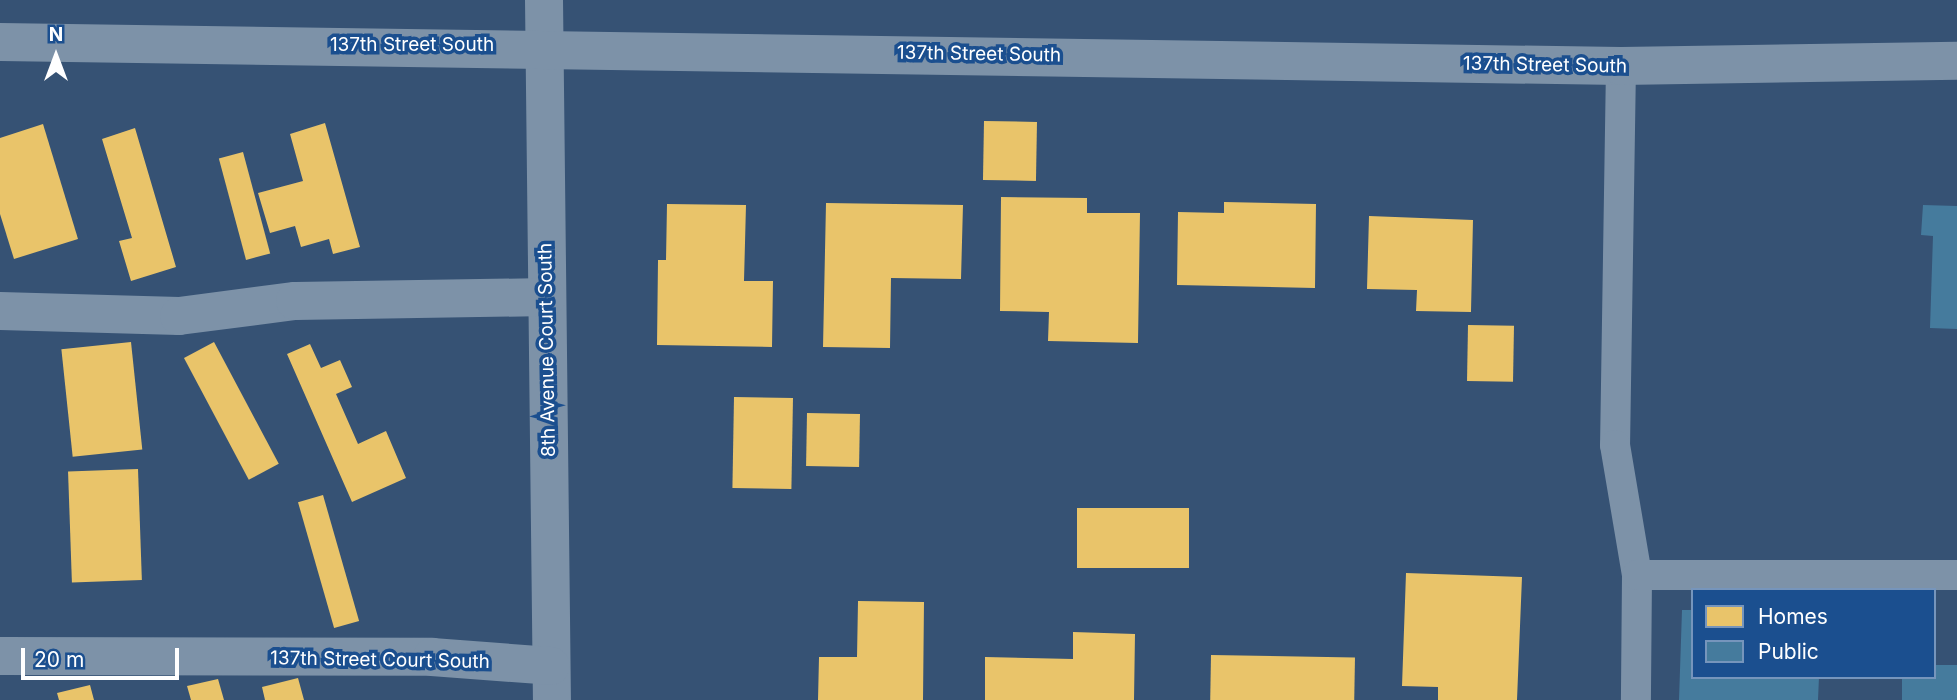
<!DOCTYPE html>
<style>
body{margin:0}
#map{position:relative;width:1957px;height:700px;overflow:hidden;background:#365274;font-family:Inter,sans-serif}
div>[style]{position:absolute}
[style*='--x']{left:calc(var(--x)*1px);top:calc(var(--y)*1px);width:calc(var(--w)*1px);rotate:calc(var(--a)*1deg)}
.homes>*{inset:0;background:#e9c46a;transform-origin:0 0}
.public>*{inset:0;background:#457b9d}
.lane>*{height:30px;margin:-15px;padding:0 15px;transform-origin:15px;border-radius:15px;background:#7d92a8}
.street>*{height:38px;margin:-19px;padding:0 19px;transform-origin:19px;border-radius:19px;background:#7d92a8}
span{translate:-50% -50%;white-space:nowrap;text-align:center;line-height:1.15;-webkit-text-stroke:7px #1b4f8f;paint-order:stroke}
.street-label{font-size:19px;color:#fff}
.legend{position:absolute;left:1691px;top:588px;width:245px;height:91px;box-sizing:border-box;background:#1b4f8f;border:2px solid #7695bc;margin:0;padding:9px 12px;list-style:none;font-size:21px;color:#fff}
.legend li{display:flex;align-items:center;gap:14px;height:35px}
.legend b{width:35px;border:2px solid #7695bc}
.north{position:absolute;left:21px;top:21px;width:70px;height:70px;-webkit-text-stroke:5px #1b4f8f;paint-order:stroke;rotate:0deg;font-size:19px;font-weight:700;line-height:28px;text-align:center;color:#fff}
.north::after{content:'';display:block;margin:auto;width:24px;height:32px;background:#fff;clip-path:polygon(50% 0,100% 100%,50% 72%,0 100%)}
.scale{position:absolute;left:21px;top:648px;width:158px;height:32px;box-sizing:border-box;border:4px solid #fff;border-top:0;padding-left:9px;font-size:21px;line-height:24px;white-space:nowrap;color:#fff;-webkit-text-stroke:5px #1b4f8f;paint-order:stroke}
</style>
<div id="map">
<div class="homes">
<i style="left:984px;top:121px;width:53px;height:59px;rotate:1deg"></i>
<i style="clip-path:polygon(325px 123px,360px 247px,333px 254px,329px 239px,301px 247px,295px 226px,270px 233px,258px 193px,303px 181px,290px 134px)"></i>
<i style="clip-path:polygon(43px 124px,78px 239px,14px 259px,0 214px,0 138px)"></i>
<i style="clip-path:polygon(135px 128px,176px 267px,131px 281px,119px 241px,132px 238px,102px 139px)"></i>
<i style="left:243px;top:152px;width:105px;height:25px;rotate:75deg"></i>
<i style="clip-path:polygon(1001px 197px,1087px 198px,1087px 213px,1140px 213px,1138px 343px,1048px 341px,1049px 312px,1000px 311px)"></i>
<i style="clip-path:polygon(1224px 202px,1316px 204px,1315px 288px,1177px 285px,1178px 212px,1224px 213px)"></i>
<i style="clip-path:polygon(826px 203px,963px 205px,961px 279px,891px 278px,890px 348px,823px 347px)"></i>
<i style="clip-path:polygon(667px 204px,746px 205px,744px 281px,773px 281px,772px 347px,657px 345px,658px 260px,666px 260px)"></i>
<i style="clip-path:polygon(1369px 216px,1473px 220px,1471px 312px,1416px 311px,1417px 290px,1367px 289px)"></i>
<i style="left:1468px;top:325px;width:46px;height:56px;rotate:1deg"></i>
<i style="left:131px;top:342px;width:108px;height:70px;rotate:84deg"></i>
<i style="left:214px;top:342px;width:138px;height:34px;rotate:62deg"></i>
<i style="clip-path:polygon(310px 344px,321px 368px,340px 360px,352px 387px,336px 394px,358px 444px,386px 431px,406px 478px,352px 502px,287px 354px)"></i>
<i style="left:734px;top:397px;width:59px;height:91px;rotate:1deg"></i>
<i style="left:807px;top:413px;width:53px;height:53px;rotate:1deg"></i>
<i style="left:138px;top:469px;width:111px;height:70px;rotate:88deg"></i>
<i style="left:323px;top:495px;width:131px;height:26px;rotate:74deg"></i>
<i style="left:1077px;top:508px;width:112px;height:60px"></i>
<i style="clip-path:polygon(1406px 573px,1522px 577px,1517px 700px,1438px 700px,1438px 687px,1402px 686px)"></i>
<i style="clip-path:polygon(858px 601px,924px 602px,923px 700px,818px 700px,819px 657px,857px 657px)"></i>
<i style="clip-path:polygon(1073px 632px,1135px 634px,1134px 700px,985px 700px,985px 657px,1073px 659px)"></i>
<i style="left:1211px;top:655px;width:144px;height:45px;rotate:1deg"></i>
<i style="clip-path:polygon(298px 678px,304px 700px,265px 700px,262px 687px)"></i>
<i style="clip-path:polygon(218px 679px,224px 700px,191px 700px,187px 686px)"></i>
<i style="clip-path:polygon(90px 685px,94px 700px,59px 700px,57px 693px)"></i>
</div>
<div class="public">
<i style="clip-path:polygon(1923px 205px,1957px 206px,1957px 329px,1930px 328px,1933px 236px,1921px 235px)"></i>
<i style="clip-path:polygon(1682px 610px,1693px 610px,1693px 677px,1819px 677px,1818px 700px,1679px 700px)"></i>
<i style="clip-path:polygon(1934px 665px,1957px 665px,1957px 700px,1902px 700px,1902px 677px,1934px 677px)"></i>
</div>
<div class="lane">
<i style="--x:1621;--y:66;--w:379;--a:90.9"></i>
<i style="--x:1615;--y:445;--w:132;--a:80.4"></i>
<i style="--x:1637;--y:575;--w:125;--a:90.5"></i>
<i style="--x:1637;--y:575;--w:320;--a:0"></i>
</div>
<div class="street">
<i style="--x:544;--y:0;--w:700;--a:89.35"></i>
<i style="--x:0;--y:42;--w:1621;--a:0.85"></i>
<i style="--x:1621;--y:66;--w:336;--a:-0.9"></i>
<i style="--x:0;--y:311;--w:179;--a:1.6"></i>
<i style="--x:179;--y:316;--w:117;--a:-7.4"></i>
<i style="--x:295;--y:301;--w:252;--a:-0.9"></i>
<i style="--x:0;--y:656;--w:432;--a:0.1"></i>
<i style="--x:432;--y:657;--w:119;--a:4.3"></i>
</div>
<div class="street-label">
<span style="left:412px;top:45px">137th Street South</span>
<span style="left:979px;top:54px;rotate:1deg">137th Street South</span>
<span style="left:1545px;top:65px;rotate:1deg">137th Street South</span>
<span style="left:547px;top:350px;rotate:-91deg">8th Avenue Court South</span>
<span style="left:380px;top:660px;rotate:1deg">137th Street Court South</span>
</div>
<ul class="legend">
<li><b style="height:19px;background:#e9c46a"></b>Homes</li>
<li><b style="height:19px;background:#457b9d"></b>Public</li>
</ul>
<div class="north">N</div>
<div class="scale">20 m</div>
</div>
